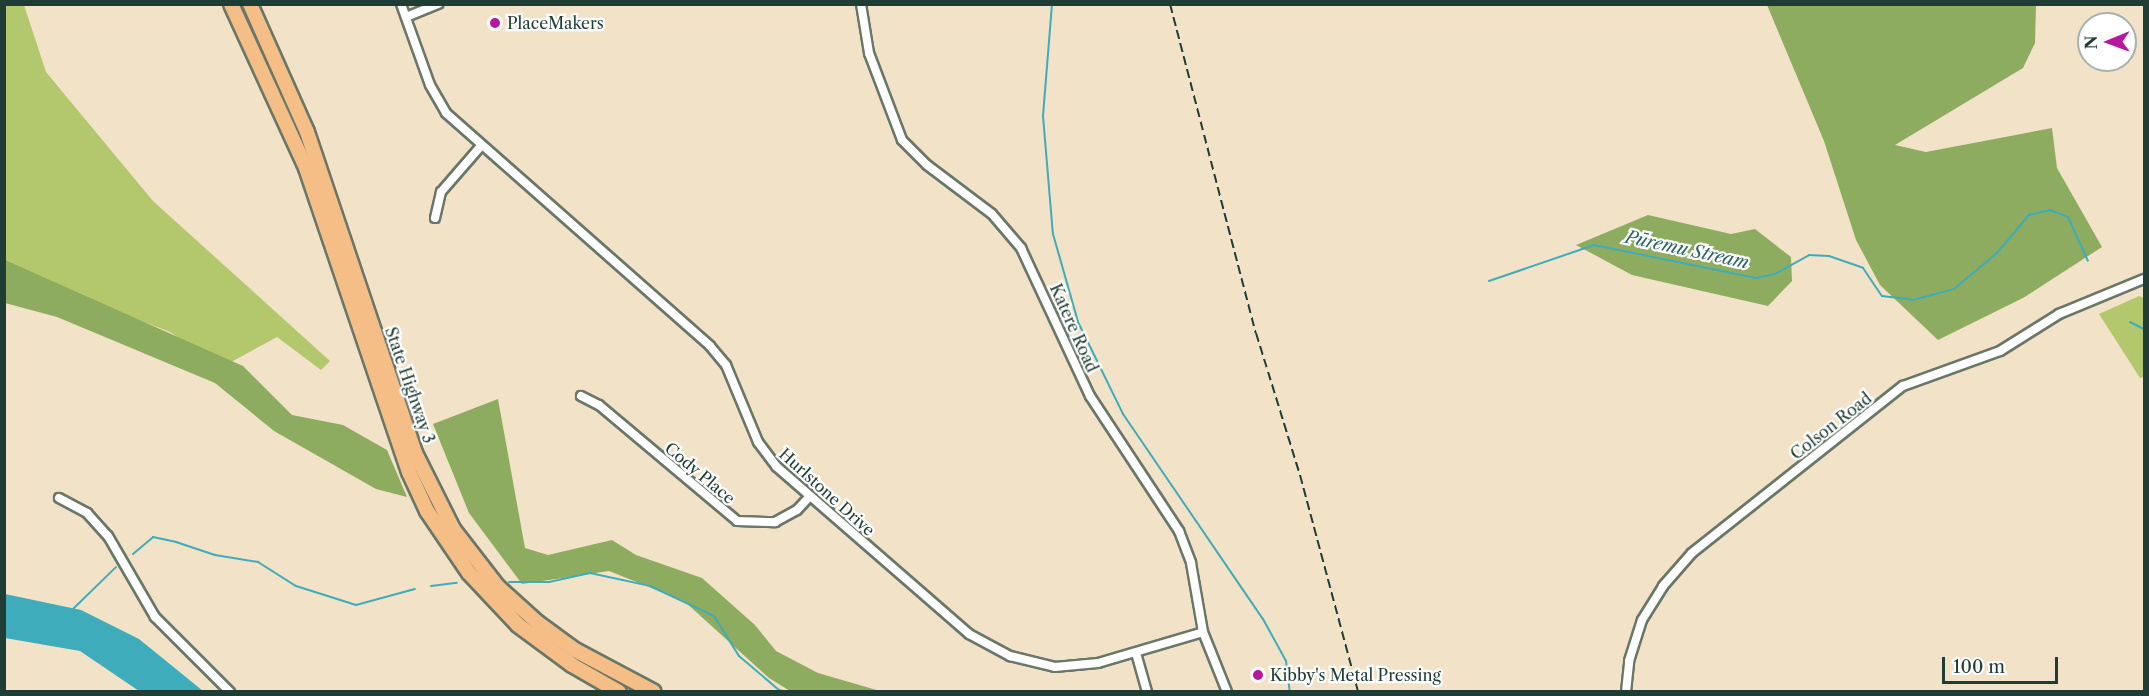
<!DOCTYPE html>
<meta charset="utf-8">
<style>
body{margin:0}
#map{position:relative;width:2149px;height:696px;overflow:hidden;background:#f2e3c8;font-family:"Libre Caslon Text",serif}
div>[style]{position:absolute}
[style*='--x']{left:calc(var(--x)*1px);top:calc(var(--y)*1px);width:calc(var(--w)*1px);rotate:calc(var(--a)*1deg)}
.green>*{inset:0;background:#b3c86c}
.forest>*{inset:0;background:#8eac60}
.water>*{inset:0;background:#3eacbb}
.stream>*{height:2px;margin:-1px;padding:0 1px;transform-origin:1px;border-radius:1px;background:#3eacbb}
.roads{filter:drop-shadow(2px 0 #697768) drop-shadow(-2px 0 #697768) drop-shadow(0 2px #697768) drop-shadow(0 -2px #697768)}
.street>*{height:8px;margin:-4px;padding:0 4px;transform-origin:4px;border-radius:4px;background:#fff}
.highway>*{height:14px;margin:-7px;padding:0 7px;transform-origin:7px;border-radius:7px;background:#f6be87}
.rail>*{height:2px;margin-top:-1px;transform-origin:0;background:repeating-linear-gradient(90deg,#1f3d34 0 9px,transparent 0 13.5px)}
.dots>*{width:16px;height:16px;translate:-50% -50%;box-sizing:border-box;border:3px solid #fff;border-radius:50%}
span{translate:-50% -50%;white-space:nowrap;text-align:center;line-height:1.15;-webkit-text-stroke:4.5px #fff;paint-order:stroke}
.poi-label{font-size:16px;color:#1f3d34}
.left{translate:0 -50%;text-align:left}
.street-label{font-size:16px;color:#1f3d34}
.water-label{font-size:18px;color:#2a6463;font-style:italic}
.frame{position:absolute;inset:0;border:6px solid #1f3d34;pointer-events:none}
.north{position:absolute;left:2077px;top:12px;width:60px;height:60px;box-sizing:border-box;background:#fff;border:2px solid #a5b1ae;border-radius:50%;rotate:269deg;font-size:16px;font-weight:700;line-height:24px;text-align:center;color:#1f3d34}
.north::after{content:'';display:block;margin:auto;width:21px;height:27px;background:#b5179e;clip-path:polygon(50% 0,100% 100%,50% 72%,0 100%)}
.scale{position:absolute;left:1942px;top:657px;width:116px;height:27px;box-sizing:border-box;border:3px solid #1f3d34;border-top:0;padding-left:8px;font-size:18px;line-height:21px;white-space:nowrap;color:#1f3d34;-webkit-text-stroke:4px #fff;paint-order:stroke}
</style>
<div id="map">
<div class="green">
<i style="clip-path:polygon(4px 5px,24px 5px,46px 72px,153px 201px,330px 361px,321px 370px,277px 337px,222px 367px,170px 332px,5px 268px)"></i>
<i style="clip-path:polygon(2139px 296px,2144px 298px,2144px 377px,2140px 378px,2099px 314px)"></i>
</div>
<div class="forest">
<i style="clip-path:polygon(1767px 5px,2036px 5px,2035px 43px,2023px 68px,1895px 145px,1926px 152px,2052px 128px,2057px 168px,2102px 247px,2023px 298px,1938px 340px,1880px 285px,1856px 240px,1824px 141px)"></i>
<i style="clip-path:polygon(1648px 215px,1731px 234px,1755px 229px,1791px 257px,1792px 281px,1768px 306px,1632px 275px,1576px 245px)"></i>
<i style="clip-path:polygon(5px 260px,243px 366px,292px 415px,343px 425px,387px 450px,407px 497px,376px 489px,274px 431px,215px 383px,57px 317px,5px 303px)"></i>
<i style="clip-path:polygon(498px 399px,525px 548px,548px 555px,612px 540px,636px 555px,702px 578px,755px 625px,776px 651px,818px 673px,880px 691px,790px 691px,769px 678px,684px 601px,609px 571px,522px 584px,469px 513px,433px 424px)"></i>
</div>
<div class="water">
<i style="clip-path:polygon(5px 594px,81px 610px,139px 639px,203px 691px,139px 691px,80px 651px,5px 638px)"></i>
</div>
<div class="stream">
<i style="--x:1052;--y:4;--w:112;--a:94.6"></i>
<i style="--x:1043;--y:116;--w:118;--a:85.2"></i>
<i style="--x:1053;--y:234;--w:91;--a:74.1"></i>
<i style="--x:1078;--y:322;--w:102;--a:63.9"></i>
<i style="--x:1123;--y:414;--w:248;--a:55.7"></i>
<i style="--x:1263;--y:619;--w:48;--a:61.3"></i>
<i style="--x:1286;--y:661;--w:31;--a:83"></i>
<i style="--x:1489;--y:281;--w:111;--a:-18.9"></i>
<i style="--x:1594;--y:245;--w:165;--a:11.5"></i>
<i style="--x:1756;--y:278;--w:19;--a:-12"></i>
<i style="--x:1775;--y:274;--w:39;--a:-29"></i>
<i style="--x:1809;--y:255;--w:20;--a:3"></i>
<i style="--x:1829;--y:256;--w:36;--a:19"></i>
<i style="--x:1863;--y:268;--w:34;--a:56"></i>
<i style="--x:1882;--y:296;--w:31;--a:7"></i>
<i style="--x:1913;--y:300;--w:42;--a:-15"></i>
<i style="--x:1954;--y:289;--w:56;--a:-39.9"></i>
<i style="--x:1997;--y:253;--w:50;--a:-49.9"></i>
<i style="--x:2029;--y:215;--w:22;--a:-13"></i>
<i style="--x:2050;--y:210;--w:19;--a:21"></i>
<i style="--x:2068;--y:217;--w:48;--a:65.6"></i>
<i style="--x:2130;--y:322;--w:16;--a:27"></i>
<i style="--x:133;--y:554;--w:26;--a:-40"></i>
<i style="--x:153;--y:537;--w:24;--a:12"></i>
<i style="--x:176;--y:542;--w:41;--a:18.4"></i>
<i style="--x:215;--y:555;--w:44;--a:9.2"></i>
<i style="--x:258;--y:562;--w:45;--a:32.3"></i>
<i style="--x:296;--y:586;--w:63;--a:17.6"></i>
<i style="--x:356;--y:605;--w:61;--a:-15.2"></i>
<i style="--x:509;--y:582;--w:40;--a:0"></i>
<i style="--x:549;--y:582;--w:42;--a:-12.4"></i>
<i style="--x:590;--y:573;--w:61;--a:12.2"></i>
<i style="--x:650;--y:586;--w:71;--a:25.1"></i>
<i style="--x:714;--y:616;--w:47;--a:58"></i>
<i style="--x:739;--y:656;--w:52;--a:40.4"></i>
<i style="--x:779;--y:690;--w:8;--a:14"></i>
<i style="--x:431;--y:586;--w:26;--a:-7"></i>
<i style="--x:73;--y:609;--w:60;--a:-44.3"></i>
</div>
<div class="roads">
<div class="street">
<i style="--x:401;--y:4;--w:86;--a:70.3"></i>
<i style="--x:430;--y:85;--w:32;--a:60"></i>
<i style="--x:446;--y:113;--w:352;--a:41.4"></i>
<i style="--x:710;--y:346;--w:25;--a:50"></i>
<i style="--x:726;--y:365;--w:83;--a:67.4"></i>
<i style="--x:758;--y:442;--w:31;--a:53"></i>
<i style="--x:777;--y:467;--w:254;--a:41"></i>
<i style="--x:969;--y:634;--w:47;--a:28.2"></i>
<i style="--x:1010;--y:656;--w:46;--a:13.7"></i>
<i style="--x:1055;--y:667;--w:43;--a:-5.3"></i>
<i style="--x:1098;--y:663;--w:109;--a:-16.4"></i>
<i style="--x:861;--y:4;--w:50;--a:80.7"></i>
<i style="--x:869;--y:53;--w:93;--a:69.2"></i>
<i style="--x:902;--y:140;--w:35;--a:45"></i>
<i style="--x:927;--y:165;--w:81;--a:37"></i>
<i style="--x:992;--y:214;--w:45;--a:49.5"></i>
<i style="--x:1021;--y:248;--w:163;--a:65"></i>
<i style="--x:1090;--y:396;--w:162;--a:56.6"></i>
<i style="--x:1179;--y:531;--w:34;--a:69"></i>
<i style="--x:1191;--y:563;--w:70;--a:80.1"></i>
<i style="--x:1203;--y:632;--w:65;--a:68.2"></i>
<i style="--x:406;--y:17;--w:35;--a:-22"></i>
<i style="--x:435;--y:218;--w:27;--a:-77"></i>
<i style="--x:441;--y:192;--w:61;--a:-49"></i>
<i style="--x:581;--y:396;--w:20;--a:27"></i>
<i style="--x:599;--y:405;--w:180;--a:40"></i>
<i style="--x:737;--y:521;--w:38;--a:2"></i>
<i style="--x:775;--y:522;--w:25;--a:-29"></i>
<i style="--x:797;--y:510;--w:19;--a:-47"></i>
<i style="--x:59;--y:498;--w:32;--a:28"></i>
<i style="--x:87;--y:513;--w:31;--a:48"></i>
<i style="--x:108;--y:536;--w:94;--a:59.9"></i>
<i style="--x:155;--y:617;--w:106;--a:45"></i>
<i style="--x:1136;--y:653;--w:41;--a:74.2"></i>
<i style="--x:1626;--y:692;--w:31;--a:-84"></i>
<i style="--x:1629;--y:661;--w:43;--a:-72.4"></i>
<i style="--x:1642;--y:620;--w:40;--a:-58"></i>
<i style="--x:1663;--y:586;--w:44;--a:-48.7"></i>
<i style="--x:1692;--y:553;--w:269;--a:-38.4"></i>
<i style="--x:1903;--y:386;--w:103;--a:-19.8"></i>
<i style="--x:2000;--y:351;--w:70;--a:-32.1"></i>
<i style="--x:2059;--y:314;--w:92;--a:-22.4"></i>
</div>
<div class="highway">
<i style="--x:231;--y:4;--w:180;--a:65.4"></i>
<i style="--x:306;--y:168;--w:321;--a:71.3"></i>
<i style="--x:409;--y:472;--w:43;--a:65.2"></i>
<i style="--x:427;--y:511;--w:75;--a:55.9"></i>
<i style="--x:469;--y:573;--w:71;--a:46.7"></i>
<i style="--x:518;--y:625;--w:67;--a:36.5"></i>
<i style="--x:572;--y:665;--w:54;--a:29.9"></i>
<i style="--x:250;--y:4;--w:140;--a:66"></i>
<i style="--x:307;--y:132;--w:339;--a:71.4"></i>
<i style="--x:415;--y:453;--w:85;--a:63.4"></i>
<i style="--x:453;--y:529;--w:73;--a:52.2"></i>
<i style="--x:498;--y:587;--w:54;--a:42"></i>
<i style="--x:538;--y:623;--w:46;--a:36.1"></i>
<i style="--x:575;--y:650;--w:89;--a:28"></i>
</div>
</div>
<div class="rail">
<i style="--x:1170;--y:4;--w:340;--a:75.4"></i>
<i style="--x:1256;--y:333;--w:149;--a:72.8"></i>
<i style="--x:1300;--y:475;--w:225;--a:75"></i>
</div>
<div class="dots">
<i style="left:495px;top:23px;background:#b5179e"></i>
<i style="left:1258px;top:675px;background:#b5179e"></i>
</div>
<div class="poi-label">
<span class="left" style="left:507px;top:23px">PlaceMakers</span>
<span class="left" style="left:1270px;top:675px">Kibby's Metal Pressing</span>
</div>
<div class="street-label">
<span style="left:1074px;top:328px;rotate:66deg">Katere Road</span>
<span style="left:410px;top:385px;rotate:71deg">State Highway 3</span>
<span style="left:1831px;top:426px;rotate:-38deg">Colson Road</span>
<span style="left:700px;top:473px;rotate:40deg">Cody Place</span>
<span style="left:827px;top:492px;rotate:42deg">Hurlstone Drive</span>
</div>
<div class="water-label">
<span style="left:1687px;top:250px;rotate:12deg">Pūremu Stream</span>
</div>
<div class="frame"></div>
<div class="north">N</div>
<div class="scale">100 m</div>
</div>
